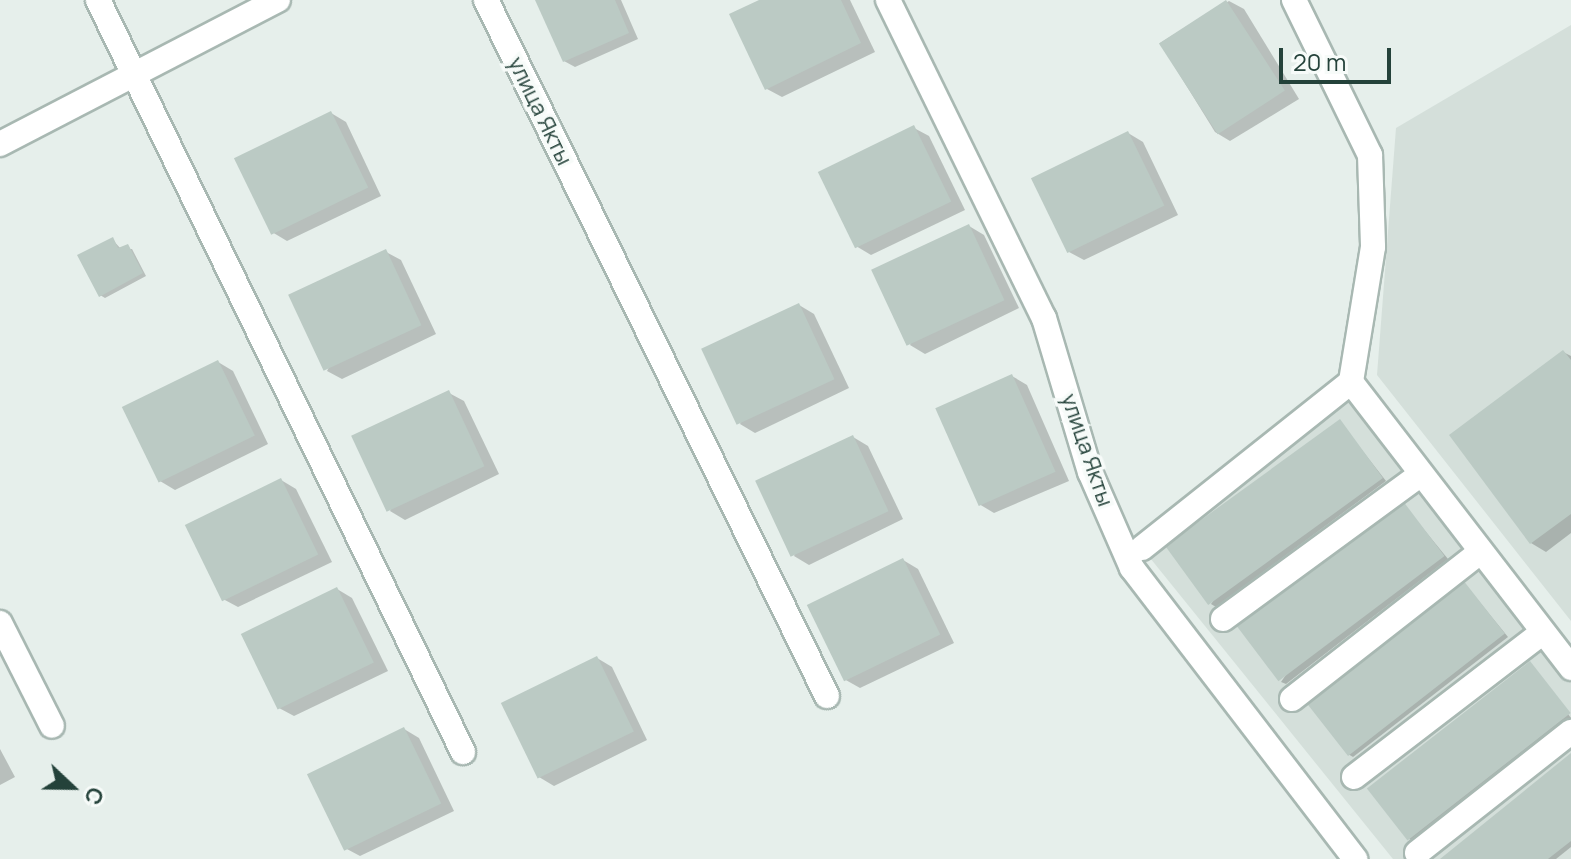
<!DOCTYPE html>
<meta charset="utf-8">
<style>
body{margin:0}
#map{position:relative;width:1571px;height:859px;overflow:hidden;background:#e6efeb;font-family:Manrope,sans-serif}
div>[style]{position:absolute}
[style*='--x']{left:calc(var(--x)*1px);top:calc(var(--y)*1px);width:calc(var(--w)*1px);rotate:calc(var(--a)*1deg)}
.built>*{inset:0;background:#d4dfda}
.shadow>*{inset:0;background:#0003}
.building>*{inset:0;background:#bbcac4;transform-origin:0 0}
.roads{filter:drop-shadow(2px 0 #a8b8b2) drop-shadow(-2px 0 #a8b8b2) drop-shadow(0 2px #a8b8b2) drop-shadow(0 -2px #a8b8b2)}
.minor>*{height:24px;margin:-12px;padding:0 12px;transform-origin:12px;border-radius:12px;background:#fff}
span{translate:-50% -50%;white-space:nowrap;text-align:center;line-height:1.15;-webkit-text-stroke:7px #f7fbf9;paint-order:stroke}
.street-label{font-size:22px;color:#24423a}
.north{position:absolute;left:32px;top:747px;width:80px;height:80px;-webkit-text-stroke:6px #f7fbf9;paint-order:stroke;rotate:112deg;font-size:22px;font-weight:700;line-height:32px;text-align:center;color:#24423a}
.north::after{content:'';display:block;margin:auto;width:28px;height:36px;background:#24423a;clip-path:polygon(50% 0,100% 100%,50% 72%,0 100%)}
.scale{position:absolute;left:1279px;top:48px;width:112px;height:36px;box-sizing:border-box;border:4px solid #24423a;border-top:0;padding-left:10px;font-size:24px;line-height:28px;white-space:nowrap;color:#24423a;-webkit-text-stroke:6px #f7fbf9;paint-order:stroke}
</style>
<div id="map">
<div class="built">
<i style="clip-path:polygon(1571px 25px,1571px 621px,1377px 375px,1396px 128px)"></i>
<i style="clip-path:polygon(1339px 389px,1571px 678px,1571px 859px,1393px 859px,1142px 548px)"></i>
</div>
<div class="shadow">
<i style="clip-path:polygon(538px 0,621px 0,638px 39px,575px 67px,564px 61px)"></i>
<i style="clip-path:polygon(763px 0,850px 0,875px 52px,782px 97px,767px 89px)"></i>
<i style="clip-path:polygon(1229px 1px,1244px 9px,1299px 99px,1230px 141px,1215px 132px,1160px 43px)"></i>
<i style="clip-path:polygon(331px 113px,346px 122px,381px 196px,287px 241px,272px 232px)"></i>
<i style="clip-path:polygon(914px 128px,929px 136px,965px 210px,871px 255px,856px 246px)"></i>
<i style="clip-path:polygon(1128px 133px,1143px 142px,1178px 215px,1084px 260px,1069px 252px)"></i>
<i style="clip-path:polygon(969px 226px,984px 235px,1019px 308px,925px 354px,910px 345px)"></i>
<i style="clip-path:polygon(112px 239px,121px 249px,132px 249px,146px 276px,105px 298px,100px 295px)"></i>
<i style="clip-path:polygon(386px 252px,401px 260px,436px 334px,342px 379px,327px 371px)"></i>
<i style="clip-path:polygon(799px 305px,814px 314px,849px 388px,755px 433px,740px 424px)"></i>
<i style="clip-path:polygon(1563px 352px,1571px 356px,1571px 533px,1546px 552px,1531px 543px)"></i>
<i style="clip-path:polygon(218px 362px,233px 371px,268px 444px,175px 490px,160px 481px)"></i>
<i style="clip-path:polygon(1012px 376px,1027px 385px,1069px 481px,994px 513px,979px 504px)"></i>
<i style="clip-path:polygon(449px 393px,464px 401px,499px 474px,405px 520px,390px 511px)"></i>
<i style="clip-path:polygon(1340px 422px,1386px 481px,1216px 607px,1211px 604px)"></i>
<i style="clip-path:polygon(853px 437px,868px 446px,903px 519px,809px 565px,794px 556px)"></i>
<i style="clip-path:polygon(281px 480px,296px 489px,332px 562px,238px 607px,223px 599px)"></i>
<i style="clip-path:polygon(1403px 504px,1448px 559px,1286px 684px,1281px 682px)"></i>
<i style="clip-path:polygon(903px 560px,918px 569px,954px 643px,860px 688px,844px 679px)"></i>
<i style="clip-path:polygon(1464px 583px,1508px 637px,1353px 757px,1348px 754px)"></i>
<i style="clip-path:polygon(337px 589px,352px 598px,388px 671px,294px 716px,279px 708px)"></i>
<i style="clip-path:polygon(597px 658px,612px 667px,647px 740px,554px 786px,539px 777px)"></i>
<i style="clip-path:polygon(1530px 663px,1571px 718px,1414px 841px,1409px 839px)"></i>
<i style="clip-path:polygon(404px 729px,419px 738px,454px 811px,360px 856px,345px 848px)"></i>
<i style="clip-path:polygon(0 749px,15px 777px,0 785px)"></i>
<i style="clip-path:polygon(1571px 756px,1571px 847px,1556px 859px,1443px 859px)"></i>
</div>
<div class="building">
<i style="clip-path:polygon(535px 0,615px 0,629px 33px,563px 62px)"></i>
<i style="clip-path:polygon(759px 0,841px 0,861px 43px,765px 90px,729px 14px)"></i>
<i style="left:1226px;top:0;width:108px;height:80px;rotate:57deg"></i>
<i style="left:331px;top:111px;width:85px;height:108px;rotate:64deg"></i>
<i style="left:914px;top:125px;width:85px;height:107px;rotate:64deg"></i>
<i style="left:1128px;top:131px;width:83px;height:108px;rotate:64deg"></i>
<i style="left:969px;top:224px;width:84px;height:108px;rotate:65deg"></i>
<i style="clip-path:polygon(113px 237px,118px 248px,128px 244px,143px 273px,99px 297px,77px 255px)"></i>
<i style="left:386px;top:249px;width:84px;height:108px;rotate:65deg"></i>
<i style="left:799px;top:303px;width:84px;height:108px;rotate:65deg"></i>
<i style="clip-path:polygon(1563px 350px,1571px 360px,1571px 514px,1530px 544px,1449px 435px)"></i>
<i style="left:218px;top:360px;width:84px;height:107px;rotate:64deg"></i>
<i style="left:1012px;top:374px;width:107px;height:84px;rotate:66deg"></i>
<i style="left:449px;top:390px;width:84px;height:108px;rotate:65deg"></i>
<i style="left:1340px;top:419px;width:73px;height:216px;rotate:54deg"></i>
<i style="left:853px;top:435px;width:84px;height:108px;rotate:65deg"></i>
<i style="left:281px;top:478px;width:85px;height:107px;rotate:64deg"></i>
<i style="left:1403px;top:501px;width:69px;height:208px;rotate:53deg"></i>
<i style="left:903px;top:558px;width:85px;height:107px;rotate:64deg"></i>
<i style="left:1463px;top:580px;width:68px;height:199px;rotate:52deg"></i>
<i style="left:337px;top:587px;width:84px;height:107px;rotate:64deg"></i>
<i style="left:597px;top:656px;width:84px;height:107px;rotate:64deg"></i>
<i style="left:1530px;top:661px;width:66px;height:207px;rotate:52deg"></i>
<i style="left:404px;top:727px;width:85px;height:108px;rotate:64deg"></i>
<i style="clip-path:polygon(1571px 753px,1571px 841px,1548px 859px,1440px 859px)"></i>
</div>
<div class="roads">
<div class="minor">
<i style="--x:98;--y:0;--w:836;--a:64.11"></i>
<i style="--x:486;--y:0;--w:775;--a:63.9"></i>
<i style="--x:888;--y:0;--w:354;--a:63.9"></i>
<i style="--x:1044;--y:318;--w:161;--a:73.4"></i>
<i style="--x:1090;--y:472;--w:105;--a:66.4"></i>
<i style="--x:1132;--y:568;--w:367;--a:52.5"></i>
<i style="--x:1294;--y:0;--w:173;--a:63.9"></i>
<i style="--x:1370;--y:155;--w:92;--a:88.1"></i>
<i style="--x:1373;--y:247;--w:137;--a:99.3"></i>
<i style="--x:1351;--y:382;--w:361;--a:52.4"></i>
<i style="--x:0;--y:144;--w:313;--a:-27.4"></i>
<i style="--x:1142;--y:548;--w:267;--a:-38.5"></i>
<i style="--x:1223;--y:619;--w:244;--a:-36.2"></i>
<i style="--x:0;--y:623;--w:115;--a:63.2"></i>
<i style="--x:1292;--y:699;--w:239;--a:-38"></i>
<i style="--x:1354;--y:777;--w:238;--a:-37.5"></i>
<i style="--x:1417;--y:853;--w:196;--a:-38.2"></i>
</div>
</div>
<div class="street-label">
<span style="left:540px;top:111px;rotate:64deg">улица Якты</span>
<span style="left:1087px;top:450px;rotate:71deg">улица Якты</span>
</div>
<div class="north">С</div>
<div class="scale">20 m</div>
</div>
